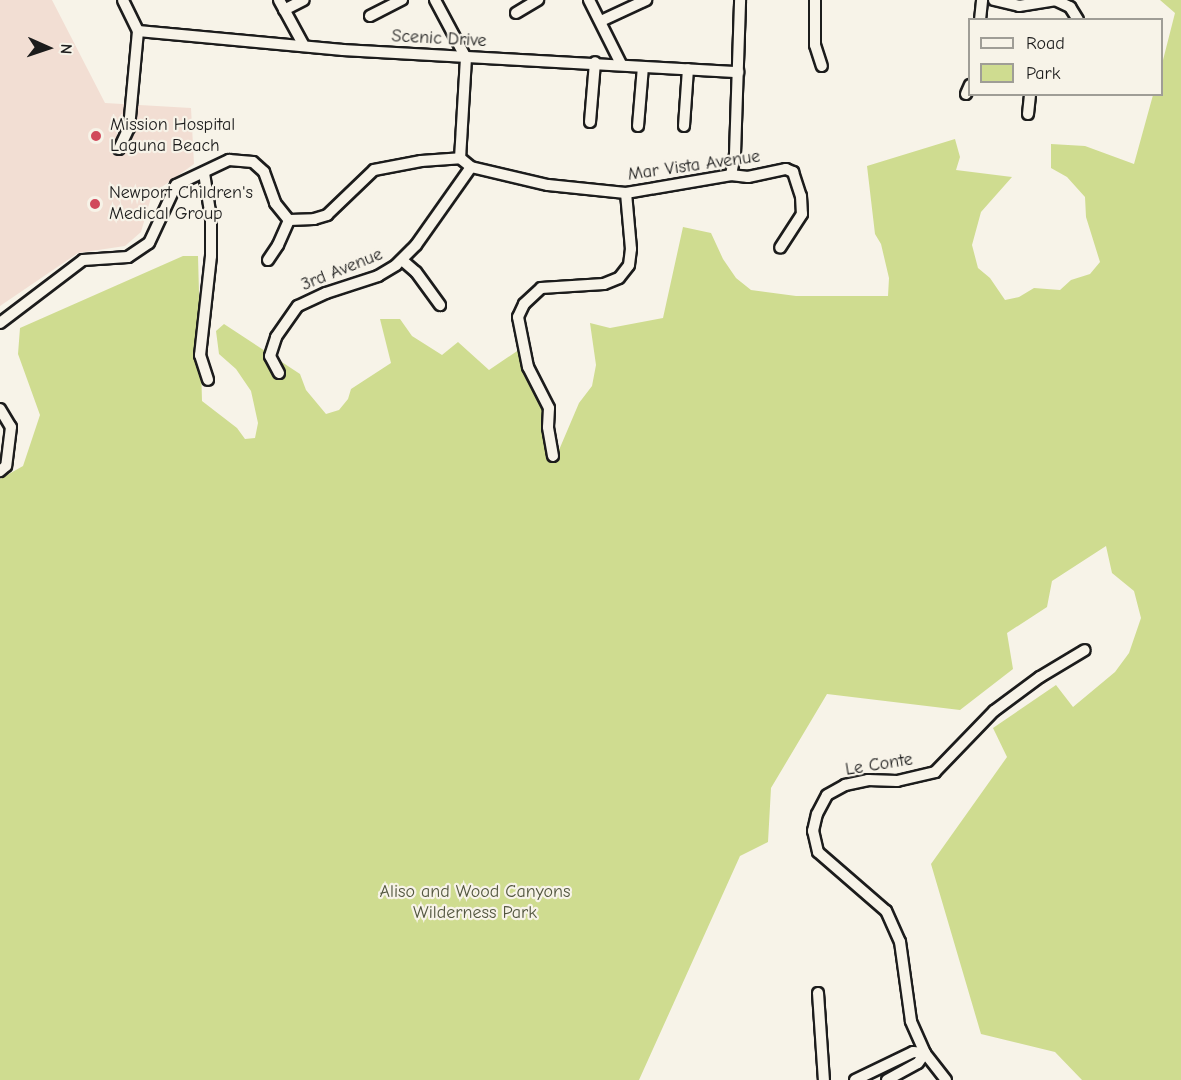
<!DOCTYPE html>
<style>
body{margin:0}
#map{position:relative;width:1181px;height:1080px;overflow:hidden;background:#f7f3e8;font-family:"Comic Neue",sans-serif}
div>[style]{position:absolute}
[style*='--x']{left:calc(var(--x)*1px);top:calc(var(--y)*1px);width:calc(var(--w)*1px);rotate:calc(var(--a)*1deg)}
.built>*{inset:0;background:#f2ded3}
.green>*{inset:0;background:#cfdc90}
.roads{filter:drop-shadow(2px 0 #1c1c1c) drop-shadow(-2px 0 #1c1c1c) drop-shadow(0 2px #1c1c1c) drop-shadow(0 -2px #1c1c1c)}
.street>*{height:10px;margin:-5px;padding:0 5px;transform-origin:5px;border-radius:5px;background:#f7f3e8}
.dots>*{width:16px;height:16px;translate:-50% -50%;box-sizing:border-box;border:3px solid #f7f3e8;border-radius:50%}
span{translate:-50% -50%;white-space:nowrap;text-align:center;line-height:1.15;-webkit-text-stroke:4.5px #f7f3e8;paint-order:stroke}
.street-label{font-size:18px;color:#1c1c1c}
.poi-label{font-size:18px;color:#1c1c1c}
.left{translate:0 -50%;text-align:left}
.park-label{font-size:18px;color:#52563f}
.legend{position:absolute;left:968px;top:18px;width:195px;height:78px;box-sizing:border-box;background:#f7f3e8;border:2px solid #9f9d96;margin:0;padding:8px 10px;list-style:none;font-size:18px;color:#1c1c1c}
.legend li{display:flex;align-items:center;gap:12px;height:30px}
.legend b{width:30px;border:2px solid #9f9d96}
.north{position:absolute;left:18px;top:18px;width:60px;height:60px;-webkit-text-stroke:4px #f7f3e8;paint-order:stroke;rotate:93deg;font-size:16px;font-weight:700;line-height:24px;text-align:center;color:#1c1c1c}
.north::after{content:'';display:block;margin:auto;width:21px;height:27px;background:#1c1c1c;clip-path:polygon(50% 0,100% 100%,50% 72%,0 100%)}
</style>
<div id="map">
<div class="built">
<i style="clip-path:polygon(0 0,52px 0,105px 103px,191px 108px,194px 164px,152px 194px,141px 232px,125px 246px,78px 253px,0 306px)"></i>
</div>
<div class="green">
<i style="clip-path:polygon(1160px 0,1181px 0,1181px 1080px,1082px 1080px,1055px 1052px,981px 1034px,931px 864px,1007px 757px,993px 728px,1056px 685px,1073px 707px,1115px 672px,1129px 653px,1141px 618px,1134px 591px,1112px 573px,1106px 546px,1052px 581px,1047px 607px,1007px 633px,1013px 669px,960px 710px,827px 694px,771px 788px,768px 842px,740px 856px,639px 1080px,0 1080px,0 479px,23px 466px,40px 415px,18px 354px,20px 328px,183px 256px,198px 256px,202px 401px,237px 428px,245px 439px,255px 438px,258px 423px,251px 391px,236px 369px,219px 354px,216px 331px,224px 324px,300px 374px,306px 390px,326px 414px,339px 410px,348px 399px,351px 389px,391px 363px,380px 319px,400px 319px,412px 336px,442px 355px,458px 342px,489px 370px,526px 345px,548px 393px,547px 415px,550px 444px,559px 450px,579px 403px,592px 386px,596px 365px,590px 323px,610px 328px,663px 318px,683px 227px,711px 233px,723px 259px,736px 278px,751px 290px,796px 296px,888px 296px,889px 278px,881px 244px,875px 234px,867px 166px,955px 139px,960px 157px,956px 170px,1012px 177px,981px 212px,972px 245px,978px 268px,990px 278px,1005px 300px,1019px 297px,1034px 288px,1060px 290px,1071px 280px,1090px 274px,1100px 262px,1086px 217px,1085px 197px,1067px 177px,1051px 168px,1051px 144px,1085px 146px,1134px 164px,1153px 95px,1162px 94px,1162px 64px,1175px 13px)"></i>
</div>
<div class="roads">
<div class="street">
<i style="--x:279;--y:0;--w:50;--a:61.4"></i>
<i style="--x:435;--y:0;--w:66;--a:61.9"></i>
<i style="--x:466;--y:58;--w:100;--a:93.4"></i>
<i style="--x:589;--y:0;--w:72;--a:63.4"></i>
<i style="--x:815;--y:0;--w:45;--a:90"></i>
<i style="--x:815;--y:45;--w:22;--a:72"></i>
<i style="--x:994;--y:0;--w:26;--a:13"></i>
<i style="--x:1019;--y:6;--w:36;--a:-9"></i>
<i style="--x:1055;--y:0;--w:17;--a:25"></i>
<i style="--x:1070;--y:7;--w:15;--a:58"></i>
<i style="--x:284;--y:10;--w:22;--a:-27"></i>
<i style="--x:516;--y:13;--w:26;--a:-31"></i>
<i style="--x:370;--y:16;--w:36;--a:-27"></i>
<i style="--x:980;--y:20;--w:20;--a:-84"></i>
<i style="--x:601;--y:21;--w:50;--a:-25"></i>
<i style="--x:138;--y:31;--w:206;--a:5.3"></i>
<i style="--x:343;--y:50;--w:396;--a:3.2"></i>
<i style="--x:966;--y:94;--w:10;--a:-66"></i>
<i style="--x:1028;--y:114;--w:20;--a:-84"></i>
<i style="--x:590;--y:122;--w:60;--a:-85.2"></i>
<i style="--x:638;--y:126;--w:59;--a:-85.2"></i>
<i style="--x:684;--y:126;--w:57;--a:-86"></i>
<i style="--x:119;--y:149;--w:23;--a:-65"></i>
<i style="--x:129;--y:128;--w:97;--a:-84.7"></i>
<i style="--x:138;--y:31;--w:34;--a:-116"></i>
<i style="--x:204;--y:173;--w:46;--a:81.2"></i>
<i style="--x:211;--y:218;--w:38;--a:90"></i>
<i style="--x:211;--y:256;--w:100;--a:96.3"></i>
<i style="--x:200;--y:355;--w:26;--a:72"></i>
<i style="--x:731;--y:175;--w:21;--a:-79"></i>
<i style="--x:735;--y:154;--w:154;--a:-88.1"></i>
<i style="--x:268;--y:260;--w:18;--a:-56"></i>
<i style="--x:278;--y:245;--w:27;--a:-66"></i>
<i style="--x:402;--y:260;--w:18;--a:41"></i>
<i style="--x:416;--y:272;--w:41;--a:54"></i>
<i style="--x:0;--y:323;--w:104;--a:-37.2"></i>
<i style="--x:83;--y:260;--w:45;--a:-3.8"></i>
<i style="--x:128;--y:257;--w:25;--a:-34"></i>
<i style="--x:149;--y:243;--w:64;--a:-65"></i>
<i style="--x:176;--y:185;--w:59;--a:-25.3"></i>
<i style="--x:229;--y:160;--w:24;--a:5"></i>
<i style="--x:253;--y:162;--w:15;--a:42"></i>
<i style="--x:264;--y:172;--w:33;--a:70"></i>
<i style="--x:275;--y:203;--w:22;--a:51"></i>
<i style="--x:289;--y:220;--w:25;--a:-2"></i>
<i style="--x:314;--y:219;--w:14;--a:-17"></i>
<i style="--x:327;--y:215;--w:65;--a:-43.8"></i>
<i style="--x:374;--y:170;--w:48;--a:-10.8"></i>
<i style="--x:421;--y:161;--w:39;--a:-4"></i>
<i style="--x:460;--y:158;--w:14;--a:39"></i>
<i style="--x:471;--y:167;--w:79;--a:13.2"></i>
<i style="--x:548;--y:185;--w:78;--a:5.9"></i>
<i style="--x:626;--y:193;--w:107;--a:-9.7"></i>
<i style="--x:731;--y:175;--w:17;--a:7"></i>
<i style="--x:748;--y:177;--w:39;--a:-12"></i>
<i style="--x:786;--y:169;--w:8;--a:23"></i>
<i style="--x:793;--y:172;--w:25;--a:72"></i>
<i style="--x:801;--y:196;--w:18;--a:87"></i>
<i style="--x:802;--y:214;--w:40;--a:122.9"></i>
<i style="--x:279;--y:373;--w:19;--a:-118"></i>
<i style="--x:270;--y:356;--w:20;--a:-72"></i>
<i style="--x:276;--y:337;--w:38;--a:-55"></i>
<i style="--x:298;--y:306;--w:31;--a:-25"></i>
<i style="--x:326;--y:293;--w:55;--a:-18.1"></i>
<i style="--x:378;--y:276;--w:21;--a:-31"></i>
<i style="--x:396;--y:265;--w:28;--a:-45"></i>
<i style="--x:416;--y:245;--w:95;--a:-54.8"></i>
<i style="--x:0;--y:409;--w:21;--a:59"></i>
<i style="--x:11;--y:427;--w:39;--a:97"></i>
<i style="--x:6;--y:466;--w:8;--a:140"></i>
<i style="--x:553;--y:456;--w:29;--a:-100"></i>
<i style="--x:548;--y:427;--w:19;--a:-87"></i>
<i style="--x:549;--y:408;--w:46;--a:-117.1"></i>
<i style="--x:528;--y:367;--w:51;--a:-101.3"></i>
<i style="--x:518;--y:317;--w:14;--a:-65"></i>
<i style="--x:524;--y:304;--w:23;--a:-43"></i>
<i style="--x:541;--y:288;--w:63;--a:-3.6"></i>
<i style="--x:604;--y:284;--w:16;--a:-22"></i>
<i style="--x:619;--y:278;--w:16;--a:-52"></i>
<i style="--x:629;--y:265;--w:16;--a:-83"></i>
<i style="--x:631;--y:249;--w:56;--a:-95.1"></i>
<i style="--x:818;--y:993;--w:87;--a:86.1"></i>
<i style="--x:855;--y:1080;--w:64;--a:-25.8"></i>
<i style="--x:913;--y:1052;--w:12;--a:5"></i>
<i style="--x:887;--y:1080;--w:35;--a:-29"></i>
<i style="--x:918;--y:1063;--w:12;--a:-55"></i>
<i style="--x:946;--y:1080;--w:34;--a:-128"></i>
<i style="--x:925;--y:1053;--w:35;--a:-114"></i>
<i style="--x:911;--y:1021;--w:80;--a:-97.9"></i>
<i style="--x:900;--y:942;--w:34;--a:-114"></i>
<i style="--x:886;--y:911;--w:90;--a:-139.1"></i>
<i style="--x:818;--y:852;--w:22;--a:-103"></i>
<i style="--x:813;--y:831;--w:17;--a:-77"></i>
<i style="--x:817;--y:814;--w:21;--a:-62"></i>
<i style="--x:827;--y:795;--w:21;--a:-29"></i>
<i style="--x:845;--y:785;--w:24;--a:-12"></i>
<i style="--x:868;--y:780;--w:29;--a:2"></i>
<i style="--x:897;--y:781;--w:39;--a:-13"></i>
<i style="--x:935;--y:772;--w:85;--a:-46"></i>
<i style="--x:994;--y:711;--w:57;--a:-36.5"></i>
<i style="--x:1040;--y:677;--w:52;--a:-31"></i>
</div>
</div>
<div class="dots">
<i style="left:96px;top:136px;background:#d1495b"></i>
<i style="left:95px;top:204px;background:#d1495b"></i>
</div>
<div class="street-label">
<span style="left:439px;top:39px;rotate:3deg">Scenic Drive</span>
<span style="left:694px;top:166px;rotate:-8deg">Mar Vista Avenue</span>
<span style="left:342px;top:270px;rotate:-22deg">3rd Avenue</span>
<span style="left:879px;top:765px;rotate:-9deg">Le Conte</span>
</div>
<div class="poi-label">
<span class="left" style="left:110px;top:136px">Mission Hospital<br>Laguna Beach</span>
<span class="left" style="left:109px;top:204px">Newport Children's<br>Medical Group</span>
</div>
<div class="park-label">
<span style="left:475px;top:903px">Aliso and Wood Canyons<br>Wilderness Park</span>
</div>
<ul class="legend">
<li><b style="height:8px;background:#f7f3e8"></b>Road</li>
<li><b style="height:16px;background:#cfdc90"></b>Park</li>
</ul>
<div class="north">N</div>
</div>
